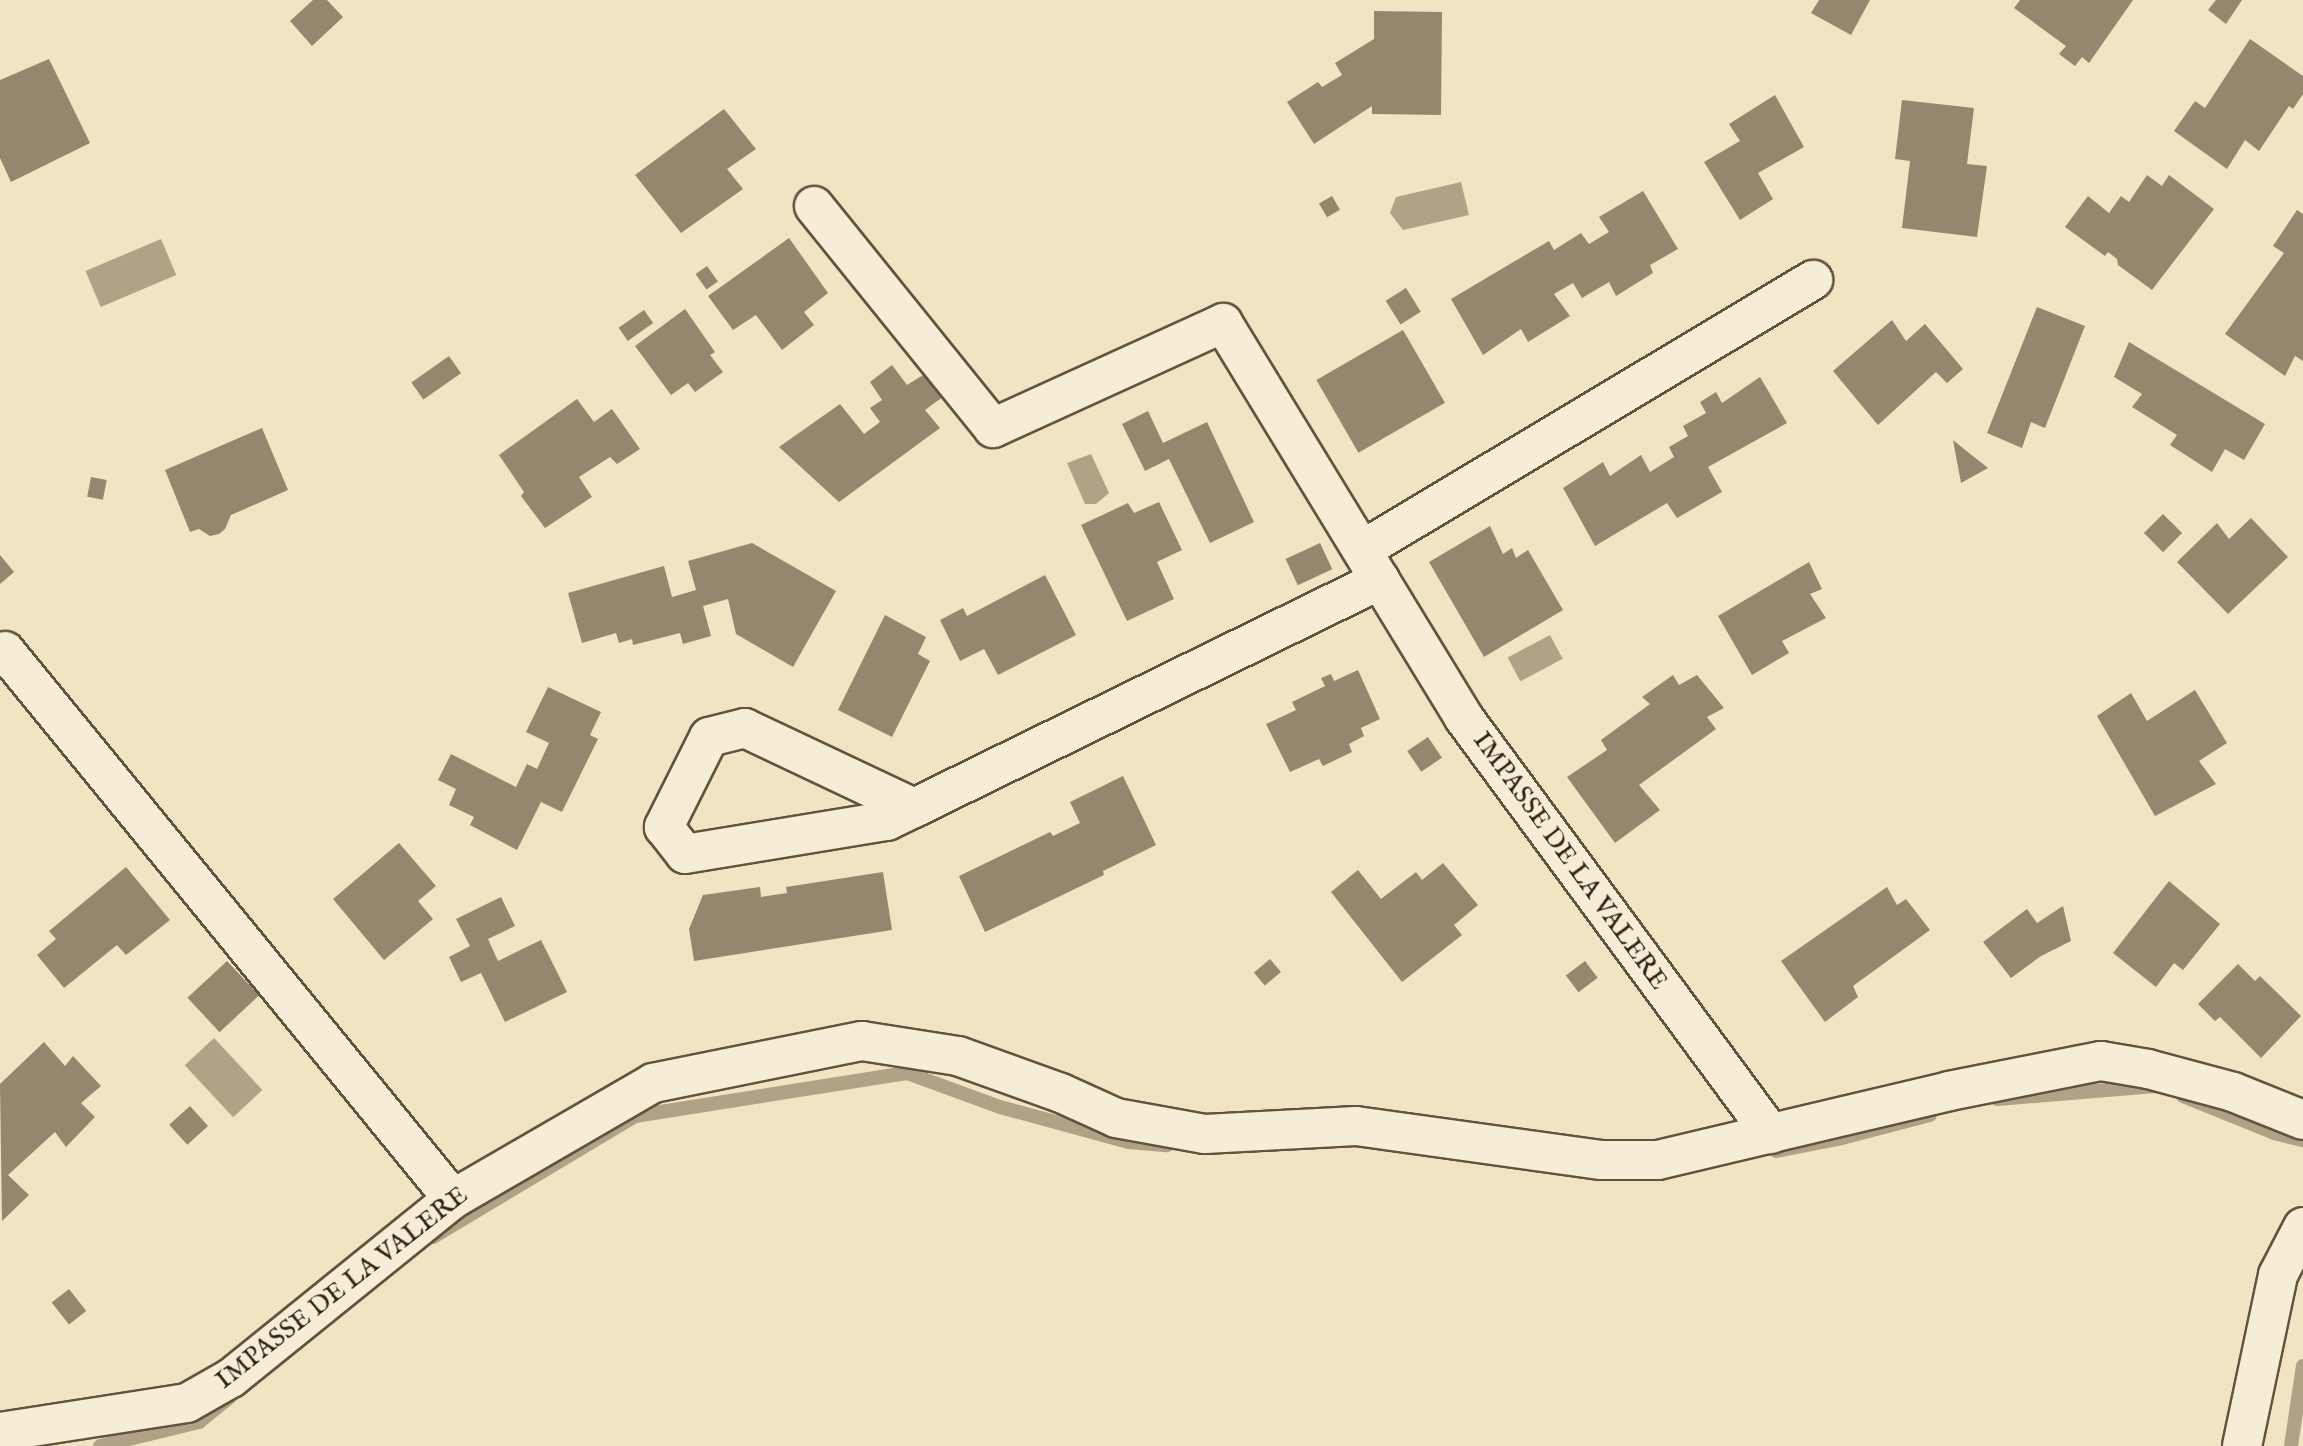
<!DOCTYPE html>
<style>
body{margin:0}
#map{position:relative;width:2303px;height:1446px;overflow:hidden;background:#f1e4c2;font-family:"IM FELL English",serif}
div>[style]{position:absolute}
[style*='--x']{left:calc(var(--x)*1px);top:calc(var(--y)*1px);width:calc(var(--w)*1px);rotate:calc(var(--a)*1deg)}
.water>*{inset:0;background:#b0a286;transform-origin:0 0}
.stream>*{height:14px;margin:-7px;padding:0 7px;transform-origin:7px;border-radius:7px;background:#b0a286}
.building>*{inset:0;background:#95876e;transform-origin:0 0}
.roads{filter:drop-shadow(2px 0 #61533e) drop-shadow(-2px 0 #61533e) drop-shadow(0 2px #61533e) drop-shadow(0 -2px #61533e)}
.minor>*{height:38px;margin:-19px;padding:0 19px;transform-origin:19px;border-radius:19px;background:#f6edd7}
span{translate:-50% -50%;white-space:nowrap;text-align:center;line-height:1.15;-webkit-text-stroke:5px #f6edd7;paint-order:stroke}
.street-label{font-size:26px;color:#312312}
</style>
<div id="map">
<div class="water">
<i style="clip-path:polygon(1461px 182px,1469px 215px,1403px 230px,1390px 213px,1396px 197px)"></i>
<i style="left:161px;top:239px;width:39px;height:82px;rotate:67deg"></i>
<i style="clip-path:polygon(1091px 454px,1109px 493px,1096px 504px,1085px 504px,1067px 463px)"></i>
<i style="left:1550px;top:635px;width:27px;height:48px;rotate:62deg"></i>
<i style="left:214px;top:1038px;width:71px;height:40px;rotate:47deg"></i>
</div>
<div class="stream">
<i style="--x:2183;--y:1096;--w:98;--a:22.1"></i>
<i style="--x:2274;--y:1133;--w:30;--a:14"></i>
<i style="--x:1997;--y:1099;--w:159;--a:-4.7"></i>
<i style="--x:1776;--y:1151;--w:63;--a:-11"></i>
<i style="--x:1838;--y:1139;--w:95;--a:-14.6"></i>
<i style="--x:433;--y:1237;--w:235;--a:-30.9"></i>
<i style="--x:635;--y:1116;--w:275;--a:-9"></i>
<i style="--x:907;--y:1073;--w:99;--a:20.1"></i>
<i style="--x:1000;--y:1107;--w:134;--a:15.2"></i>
<i style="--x:1129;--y:1142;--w:38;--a:5"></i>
<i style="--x:100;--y:1446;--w:102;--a:-13.6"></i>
<i style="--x:199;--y:1422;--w:40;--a:-39"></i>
<i style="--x:2291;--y:1446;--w:81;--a:-81.5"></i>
</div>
<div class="building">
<i style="clip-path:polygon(313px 0,327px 0,343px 17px,312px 46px,290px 21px)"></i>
<i style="clip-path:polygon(1819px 0,1870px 0,1851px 35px,1811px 13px)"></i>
<i style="clip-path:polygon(2020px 0,2133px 0,2089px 63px,2082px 57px,2075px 66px,2059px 54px,2066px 46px,2014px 8px)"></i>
<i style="clip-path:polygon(2216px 0,2242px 0,2226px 24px,2208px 10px)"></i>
<i style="clip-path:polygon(1374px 11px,1442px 12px,1441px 115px,1372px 114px,1372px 106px,1314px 144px,1287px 102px,1318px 82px,1322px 87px,1342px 75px,1335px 63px,1374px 39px)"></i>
<i style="clip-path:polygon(2250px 39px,2303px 76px,2303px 94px,2293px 109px,2289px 106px,2259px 151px,2245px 140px,2227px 169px,2174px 131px,2195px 101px,2205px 108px)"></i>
<i style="clip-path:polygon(49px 59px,90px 143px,11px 182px,0 158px,0 80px)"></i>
<i style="clip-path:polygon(1775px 95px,1804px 147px,1758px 173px,1773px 199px,1740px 220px,1704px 162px,1740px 141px,1729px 124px)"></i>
<i style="clip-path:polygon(1902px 100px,1974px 108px,1967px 164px,1987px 166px,1977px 237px,1902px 228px,1910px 161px,1895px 159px)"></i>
<i style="clip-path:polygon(724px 109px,756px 149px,727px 169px,743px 189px,681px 233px,635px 175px)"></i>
<i style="clip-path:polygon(2147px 175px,2162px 186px,2169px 175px,2214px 209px,2152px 290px,2118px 265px,2117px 259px,2108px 252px,2105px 256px,2065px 227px,2088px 196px,2109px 213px,2121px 196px,2129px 202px)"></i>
<i style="clip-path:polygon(1643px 191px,1678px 249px,1650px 265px,1653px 273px,1616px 296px,1609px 282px,1582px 298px,1573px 283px,1554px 294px,1570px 316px,1528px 342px,1521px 329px,1483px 355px,1451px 299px,1549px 241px,1554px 250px,1581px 233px,1589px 244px,1609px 232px,1599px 217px)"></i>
<i style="left:1332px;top:196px;width:16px;height:15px;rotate:60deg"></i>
<i style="clip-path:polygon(2297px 210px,2303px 214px,2303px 361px,2295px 356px,2285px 376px,2225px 334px,2284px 253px,2273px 246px)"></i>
<i style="clip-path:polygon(789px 238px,828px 293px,804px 312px,814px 325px,782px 350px,756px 315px,733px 330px,708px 296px)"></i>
<i style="left:707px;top:266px;width:19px;height:14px;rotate:55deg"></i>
<i style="left:1406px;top:288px;width:28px;height:24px;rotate:58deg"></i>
<i style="clip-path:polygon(2037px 307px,2085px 326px,2045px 428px,2031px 422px,2022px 448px,1987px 433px)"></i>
<i style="clip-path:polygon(685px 309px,715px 352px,710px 355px,723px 372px,695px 392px,688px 383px,671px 395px,635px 346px)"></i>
<i style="left:644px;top:310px;width:16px;height:31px;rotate:55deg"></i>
<i style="clip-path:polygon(1892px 320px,1906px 341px,1925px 324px,1963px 369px,1947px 383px,1936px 372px,1878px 425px,1833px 371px)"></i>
<i style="left:1403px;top:330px;width:84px;height:100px;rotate:60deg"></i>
<i style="clip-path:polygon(2129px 342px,2265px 424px,2244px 460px,2225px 449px,2212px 472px,2170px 445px,2177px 435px,2132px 407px,2142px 394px,2114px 377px)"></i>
<i style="left:449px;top:356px;width:21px;height:46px;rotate:55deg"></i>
<i style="clip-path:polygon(892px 365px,907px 385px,933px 369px,951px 391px,925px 410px,940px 428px,839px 502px,779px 447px,840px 404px,864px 434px,880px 422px,870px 408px,882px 400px,870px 382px)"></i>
<i style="clip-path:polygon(1760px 377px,1787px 423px,1708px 467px,1722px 492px,1677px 518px,1667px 503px,1595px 546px,1563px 488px,1603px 462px,1610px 476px,1641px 455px,1650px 472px,1674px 457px,1669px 447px,1688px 436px,1683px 426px,1706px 413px,1700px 402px,1716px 392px,1722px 403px)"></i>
<i style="clip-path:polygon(577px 399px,594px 422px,612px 409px,640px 449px,617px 464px,610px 457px,579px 477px,592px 497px,545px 528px,521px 496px,524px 492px,499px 455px)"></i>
<i style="clip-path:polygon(1148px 411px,1163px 443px,1207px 422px,1254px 522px,1210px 543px,1169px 459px,1145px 471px,1122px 424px)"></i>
<i style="clip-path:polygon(262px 428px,288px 490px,231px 515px,225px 529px,219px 534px,210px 536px,199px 529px,190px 532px,165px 470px)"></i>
<i style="clip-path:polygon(1953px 440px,1969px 453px,1988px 468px,1961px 483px)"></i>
<i style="left:91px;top:477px;width:16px;height:20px;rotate:11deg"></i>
<i style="clip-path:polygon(1159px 502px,1182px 550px,1157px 562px,1174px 599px,1127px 621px,1081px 525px,1128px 503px,1134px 513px)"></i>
<i style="left:2163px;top:514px;width:27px;height:27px;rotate:45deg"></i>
<i style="clip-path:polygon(2251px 518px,2288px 557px,2228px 614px,2177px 562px,2217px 523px,2229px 539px)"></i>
<i style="clip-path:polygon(1490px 526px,1503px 554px,1512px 548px,1516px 558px,1528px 550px,1563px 610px,1484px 657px,1429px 562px)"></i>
<i style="clip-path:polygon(752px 543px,836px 591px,793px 667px,736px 634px,728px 599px,703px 606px,711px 636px,683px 644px,680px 633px,633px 645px,632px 639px,619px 643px,616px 633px,582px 643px,568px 593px,664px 566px,672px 597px,696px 590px,688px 561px)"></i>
<i style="left:1320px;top:543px;width:29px;height:38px;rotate:65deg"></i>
<i style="clip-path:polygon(0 555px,14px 572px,0 584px)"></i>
<i style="clip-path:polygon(1809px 562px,1822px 589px,1810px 594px,1826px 618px,1782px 641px,1789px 653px,1752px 675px,1718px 616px)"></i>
<i style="clip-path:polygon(1045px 575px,1076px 635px,998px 675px,984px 649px,960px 661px,940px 620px,963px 608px,967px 616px)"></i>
<i style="clip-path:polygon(885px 615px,926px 637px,918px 654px,930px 661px,892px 737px,838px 710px)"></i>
<i style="clip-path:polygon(1358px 670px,1380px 719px,1361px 728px,1364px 736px,1349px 744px,1352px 752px,1323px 766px,1319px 759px,1290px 772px,1266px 724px,1296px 710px,1292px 702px,1325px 686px,1321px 678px,1331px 674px,1334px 681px)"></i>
<i style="clip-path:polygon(1673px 675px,1679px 685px,1697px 675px,1724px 708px,1707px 717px,1716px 729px,1639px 785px,1660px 810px,1615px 843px,1567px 777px,1607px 750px,1601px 740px,1650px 704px,1642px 697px)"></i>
<i style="clip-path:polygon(548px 687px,601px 712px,590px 735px,598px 739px,562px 812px,541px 802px,517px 850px,470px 825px,474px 817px,449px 805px,456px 789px,438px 780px,451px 754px,516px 787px,527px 764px,537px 769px,549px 743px,526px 732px)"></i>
<i style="clip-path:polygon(2195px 690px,2227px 743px,2199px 761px,2216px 784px,2155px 816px,2097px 716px,2131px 693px,2147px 721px)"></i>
<i style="left:1428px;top:737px;width:25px;height:25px;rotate:56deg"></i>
<i style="clip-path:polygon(1123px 776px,1156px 845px,1103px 871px,1104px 875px,985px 932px,959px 876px,1050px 832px,1053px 836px,1080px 823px,1070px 802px)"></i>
<i style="clip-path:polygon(399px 843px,436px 886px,418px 901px,433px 919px,384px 960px,333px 899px)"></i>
<i style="clip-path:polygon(1443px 863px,1478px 905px,1454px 925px,1462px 935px,1402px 982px,1331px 892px,1358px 870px,1381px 899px,1416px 872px,1422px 880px)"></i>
<i style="clip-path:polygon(126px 867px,170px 920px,126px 955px,117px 945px,64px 988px,37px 955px,56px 939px,49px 931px)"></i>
<i style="clip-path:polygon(883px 872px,892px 930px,694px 961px,689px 929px,703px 895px,760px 887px,761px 897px,787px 893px,786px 887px)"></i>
<i style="clip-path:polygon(2169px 881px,2220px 924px,2183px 970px,2174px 963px,2156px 987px,2113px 953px)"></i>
<i style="clip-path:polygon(1887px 887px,1897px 905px,1906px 899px,1930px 930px,1853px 986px,1858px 997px,1825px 1022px,1781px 961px)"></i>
<i style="clip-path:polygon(501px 897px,515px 926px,488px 939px,498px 961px,541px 940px,567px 992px,505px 1022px,481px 973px,461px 982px,449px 957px,470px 946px,456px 919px)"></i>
<i style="clip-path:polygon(2063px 906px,2071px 941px,2041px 956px,2011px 978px,1983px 942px,2027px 909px,2037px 923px)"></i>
<i style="left:1270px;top:959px;width:17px;height:21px;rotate:50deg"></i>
<i style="left:227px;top:961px;width:47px;height:54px;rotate:47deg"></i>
<i style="left:1585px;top:961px;width:21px;height:24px;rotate:53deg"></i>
<i style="clip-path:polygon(2238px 964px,2255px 981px,2260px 976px,2301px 1016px,2261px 1058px,2220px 1017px,2215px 1021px,2198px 1004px)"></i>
<i style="clip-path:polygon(44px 1042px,65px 1066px,73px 1056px,101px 1086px,81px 1103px,95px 1117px,66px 1147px,55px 1132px,8px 1175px,29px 1195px,2px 1221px,0 1084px)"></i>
<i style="left:190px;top:1106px;width:27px;height:28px;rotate:48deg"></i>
<i style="left:69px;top:1289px;width:28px;height:22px;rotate:52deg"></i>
</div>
<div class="roads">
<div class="minor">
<i style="--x:814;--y:206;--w:285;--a:51.1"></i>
<i style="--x:993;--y:428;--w:253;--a:-24.5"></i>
<i style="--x:1223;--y:323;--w:463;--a:58.6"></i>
<i style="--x:1464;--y:718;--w:517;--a:53.57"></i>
<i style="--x:1362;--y:550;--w:526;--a:-30.91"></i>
<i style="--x:5;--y:651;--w:708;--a:50.73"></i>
<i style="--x:914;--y:808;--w:187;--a:-154.7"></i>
<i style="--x:745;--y:728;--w:37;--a:166"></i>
<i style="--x:709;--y:737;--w:101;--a:116.6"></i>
<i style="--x:664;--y:827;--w:34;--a:52"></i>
<i style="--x:685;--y:854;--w:205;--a:-9.3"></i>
<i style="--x:887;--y:821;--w:30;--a:-26"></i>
<i style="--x:914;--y:808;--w:519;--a:-26.07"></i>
<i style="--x:0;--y:1432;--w:189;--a:-8.8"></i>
<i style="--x:187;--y:1403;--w:51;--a:-29.6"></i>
<i style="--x:231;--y:1378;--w:285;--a:-38.9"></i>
<i style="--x:453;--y:1199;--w:231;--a:-30.1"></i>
<i style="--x:653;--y:1083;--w:213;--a:-11.4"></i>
<i style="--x:862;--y:1041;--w:97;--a:8.9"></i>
<i style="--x:958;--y:1056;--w:109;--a:19.8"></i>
<i style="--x:1061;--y:1093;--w:60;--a:24.4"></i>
<i style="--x:1116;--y:1118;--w:90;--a:10.2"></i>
<i style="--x:1205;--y:1134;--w:151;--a:-3"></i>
<i style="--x:1356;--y:1126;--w:248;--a:7.9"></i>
<i style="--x:1602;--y:1160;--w:56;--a:0"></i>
<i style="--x:1658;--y:1160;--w:299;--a:-13.3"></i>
<i style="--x:1949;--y:1091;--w:155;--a:-11.2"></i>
<i style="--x:2101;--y:1061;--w:48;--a:9.7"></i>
<i style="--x:2148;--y:1069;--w:88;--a:15.1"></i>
<i style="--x:2233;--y:1092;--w:75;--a:21.8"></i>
<i style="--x:2242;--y:1446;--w:175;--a:-78.1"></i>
<i style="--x:2278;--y:1275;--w:54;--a:-62.5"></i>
</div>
</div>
<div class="street-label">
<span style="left:1570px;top:861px;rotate:54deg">IMPASSE DE LA VALERE</span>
<span style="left:342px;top:1288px;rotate:-38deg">IMPASSE DE LA VALERE</span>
</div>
</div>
